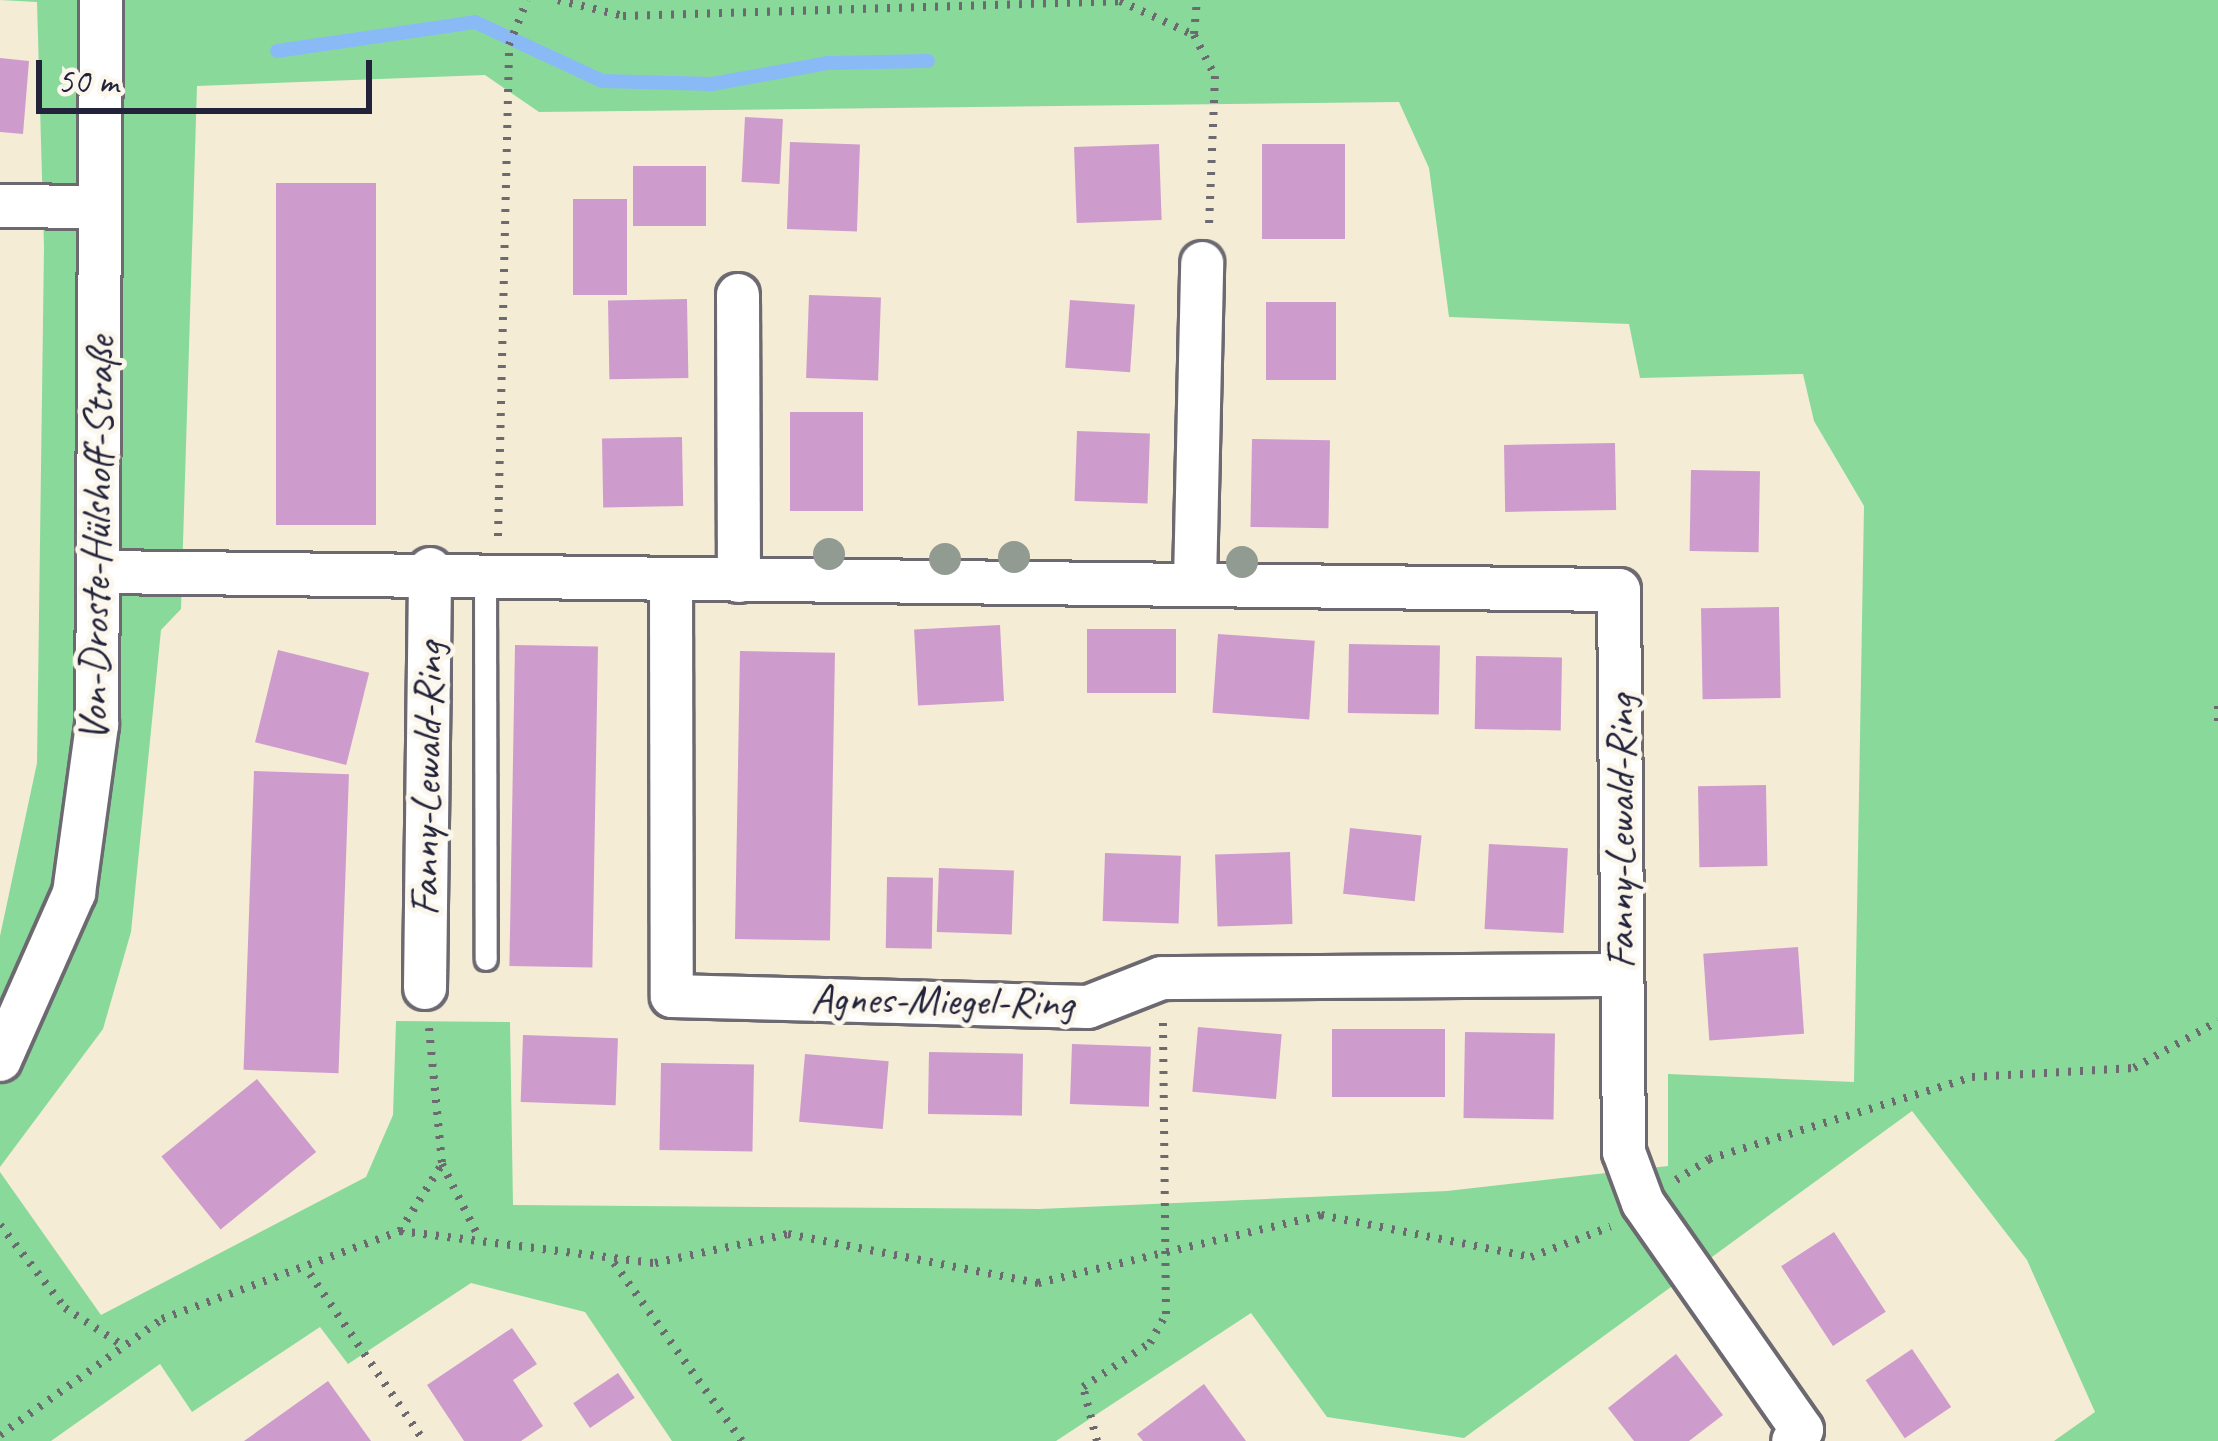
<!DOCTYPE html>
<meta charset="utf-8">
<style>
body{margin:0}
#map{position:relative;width:2218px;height:1441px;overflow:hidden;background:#f5ecd6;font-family:Caveat,sans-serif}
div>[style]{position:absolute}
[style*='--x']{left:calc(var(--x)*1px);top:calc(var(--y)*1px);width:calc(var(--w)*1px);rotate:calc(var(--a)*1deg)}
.green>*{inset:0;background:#89da9a}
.stream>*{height:14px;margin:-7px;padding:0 7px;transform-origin:7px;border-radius:7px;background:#8abaf6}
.building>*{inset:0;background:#ce9ccc;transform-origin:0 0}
.path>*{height:8px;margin-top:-4px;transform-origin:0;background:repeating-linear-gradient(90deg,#6c6971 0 3px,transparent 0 12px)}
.roads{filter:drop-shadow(3px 0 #6c6971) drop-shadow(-3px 0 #6c6971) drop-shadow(0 3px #6c6971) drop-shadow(0 -3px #6c6971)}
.service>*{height:21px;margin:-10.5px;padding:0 10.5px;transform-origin:10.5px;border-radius:10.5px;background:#fff}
.minor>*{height:42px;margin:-21px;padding:0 21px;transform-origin:21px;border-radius:21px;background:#fff}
.trees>*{width:32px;height:32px;margin:-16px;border-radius:50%;background:#929b91}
span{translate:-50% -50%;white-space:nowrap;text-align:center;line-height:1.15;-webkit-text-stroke:10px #fbf7ec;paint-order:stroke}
.street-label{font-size:42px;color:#22223b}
.scale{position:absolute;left:36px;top:60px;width:336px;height:54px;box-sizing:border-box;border:6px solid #22223b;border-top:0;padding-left:15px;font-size:36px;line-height:42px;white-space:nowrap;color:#22223b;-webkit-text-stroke:9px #fbf7ec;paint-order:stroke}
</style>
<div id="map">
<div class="green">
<i style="clip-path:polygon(0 0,2218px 0,2218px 1441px,2054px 1441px,2095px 1412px,2027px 1260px,1912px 1111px,1464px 1438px,1327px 1417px,1251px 1313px,1056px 1441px,672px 1441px,585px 1312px,471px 1283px,348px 1364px,320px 1327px,192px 1412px,160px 1364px,51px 1441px,0 1441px,0 1172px,101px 1315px,366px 1177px,393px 1115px,396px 1021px,510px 1022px,513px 1205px,1039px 1209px,1447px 1191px,1668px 1166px,1668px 1074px,1854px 1082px,1864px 506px,1814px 421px,1803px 374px,1640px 378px,1629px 324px,1449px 317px,1429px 168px,1399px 102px,539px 112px,485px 75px,197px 86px,181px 609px,161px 630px,131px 932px,103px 1029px,0 1167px,0 936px,37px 763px,44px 247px,37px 2px)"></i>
</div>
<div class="stream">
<i style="--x:277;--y:51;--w:200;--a:-8.3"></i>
<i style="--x:475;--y:22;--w:140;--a:24.9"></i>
<i style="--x:602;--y:81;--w:110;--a:1.6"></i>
<i style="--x:712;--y:84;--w:117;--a:-10.3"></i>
<i style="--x:827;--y:63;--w:101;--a:-1.1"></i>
</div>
<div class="building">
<i style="clip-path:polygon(0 58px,29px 61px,23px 134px,0 132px)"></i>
<i style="left:745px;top:117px;width:38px;height:65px;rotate:3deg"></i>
<i style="left:790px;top:142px;width:70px;height:87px;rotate:2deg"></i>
<i style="left:1159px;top:144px;width:76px;height:85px;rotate:88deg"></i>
<i style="left:1262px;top:144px;width:83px;height:95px"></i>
<i style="left:633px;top:166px;width:73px;height:60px"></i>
<i style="left:276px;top:183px;width:100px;height:342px"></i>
<i style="left:573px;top:199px;width:54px;height:96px"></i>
<i style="left:809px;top:295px;width:72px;height:83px;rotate:2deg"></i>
<i style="left:687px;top:299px;width:79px;height:79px;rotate:89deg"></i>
<i style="left:1070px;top:300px;width:65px;height:68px;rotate:4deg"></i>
<i style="left:1266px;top:302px;width:70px;height:78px"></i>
<i style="left:790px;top:412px;width:73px;height:99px"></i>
<i style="left:1077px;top:431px;width:73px;height:70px;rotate:2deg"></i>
<i style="left:682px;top:437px;width:69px;height:80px;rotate:89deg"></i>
<i style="left:1252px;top:439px;width:78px;height:88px;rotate:1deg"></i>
<i style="left:1615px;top:443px;width:67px;height:111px;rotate:89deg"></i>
<i style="left:1691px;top:470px;width:69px;height:81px;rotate:1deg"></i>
<i style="left:1779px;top:607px;width:91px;height:78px;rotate:89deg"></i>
<i style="left:1000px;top:625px;width:76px;height:86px;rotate:87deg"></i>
<i style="left:1087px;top:629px;width:89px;height:64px"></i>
<i style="left:1218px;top:634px;width:97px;height:79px;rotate:4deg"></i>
<i style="left:1349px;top:644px;width:91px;height:69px;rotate:1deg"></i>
<i style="left:515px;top:645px;width:83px;height:321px;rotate:1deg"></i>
<i style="left:278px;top:650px;width:94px;height:95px;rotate:14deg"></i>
<i style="left:740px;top:651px;width:95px;height:288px;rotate:1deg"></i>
<i style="left:1476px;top:656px;width:86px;height:73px;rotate:1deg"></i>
<i style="left:254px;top:771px;width:95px;height:299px;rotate:2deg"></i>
<i style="left:1766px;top:785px;width:81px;height:68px;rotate:89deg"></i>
<i style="left:1350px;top:828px;width:72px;height:66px;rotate:6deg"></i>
<i style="left:1489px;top:844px;width:79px;height:85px;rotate:3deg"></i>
<i style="left:1290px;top:852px;width:72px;height:75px;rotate:88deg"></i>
<i style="left:1105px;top:853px;width:76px;height:68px;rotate:2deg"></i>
<i style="left:939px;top:868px;width:75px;height:64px;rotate:2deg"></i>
<i style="left:887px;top:877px;width:46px;height:71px;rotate:1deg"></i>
<i style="left:1798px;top:947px;width:87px;height:95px;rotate:86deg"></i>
<i style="left:1198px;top:1027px;width:84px;height:65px;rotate:5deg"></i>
<i style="left:1332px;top:1029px;width:113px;height:68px"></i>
<i style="left:1465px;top:1032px;width:90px;height:86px;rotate:1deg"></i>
<i style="left:523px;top:1035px;width:95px;height:67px;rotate:2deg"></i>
<i style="left:1072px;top:1044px;width:79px;height:60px;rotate:2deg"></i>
<i style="left:929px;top:1052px;width:94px;height:62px;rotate:1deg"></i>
<i style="left:805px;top:1054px;width:84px;height:68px;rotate:5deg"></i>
<i style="left:661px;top:1063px;width:93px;height:87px;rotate:1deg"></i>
<i style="left:257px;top:1079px;width:94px;height:123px;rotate:51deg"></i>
<i style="left:1834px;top:1232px;width:95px;height:63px;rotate:57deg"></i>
<i style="clip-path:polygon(512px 1328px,537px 1364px,513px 1380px,543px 1426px,521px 1441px,464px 1441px,427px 1385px)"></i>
<i style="left:1912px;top:1349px;width:70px;height:56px;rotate:56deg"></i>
<i style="clip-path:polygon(1676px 1354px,1723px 1415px,1689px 1441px,1634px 1441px,1608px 1408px)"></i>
<i style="left:618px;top:1373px;width:30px;height:54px;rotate:56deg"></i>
<i style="clip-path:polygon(328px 1381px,371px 1441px,244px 1441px)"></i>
<i style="clip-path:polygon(1204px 1384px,1246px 1441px,1143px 1441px,1137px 1434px)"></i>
</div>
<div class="path">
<i style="--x:558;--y:0;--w:67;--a:13.8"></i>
<i style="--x:623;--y:16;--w:497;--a:-1.7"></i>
<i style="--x:1120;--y:1;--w:81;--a:24.7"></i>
<i style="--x:1194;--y:35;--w:46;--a:62.9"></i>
<i style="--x:1215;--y:76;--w:151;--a:92.3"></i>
<i style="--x:1194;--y:34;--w:34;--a:-85"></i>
<i style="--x:498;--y:536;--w:491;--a:-88.7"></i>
<i style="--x:509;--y:45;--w:48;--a:-68.2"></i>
<i style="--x:2218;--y:706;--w:19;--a:90"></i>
<i style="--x:429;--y:1028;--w:137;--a:84.5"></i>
<i style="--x:1676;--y:1180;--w:39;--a:-32"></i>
<i style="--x:1709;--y:1159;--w:275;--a:-17.3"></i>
<i style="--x:1972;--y:1077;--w:162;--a:-3.2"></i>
<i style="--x:2134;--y:1068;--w:96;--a:-29.2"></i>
<i style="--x:0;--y:1225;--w:105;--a:51.9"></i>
<i style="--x:65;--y:1308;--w:68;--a:33"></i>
<i style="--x:400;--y:1231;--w:257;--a:7.2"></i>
<i style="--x:655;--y:1263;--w:136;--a:-12.3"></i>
<i style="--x:788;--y:1234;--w:255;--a:11.1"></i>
<i style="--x:1038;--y:1283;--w:291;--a:-13.5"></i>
<i style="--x:1321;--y:1215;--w:214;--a:11.3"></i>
<i style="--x:1531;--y:1257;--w:85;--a:-20.8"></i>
<i style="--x:614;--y:1263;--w:219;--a:54.3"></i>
<i style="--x:310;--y:1274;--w:202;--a:55.7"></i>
<i style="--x:0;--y:1435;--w:199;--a:-35.6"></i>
<i style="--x:162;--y:1319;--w:254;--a:-20.3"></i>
<i style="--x:400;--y:1231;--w:79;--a:-57.9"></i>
<i style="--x:442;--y:1164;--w:83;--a:63.4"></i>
<i style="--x:1097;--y:1441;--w:56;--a:-104.5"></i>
<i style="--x:1083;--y:1387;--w:80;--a:-33.3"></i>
<i style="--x:1150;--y:1343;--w:33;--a:-61"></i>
<i style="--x:1166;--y:1314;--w:292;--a:-90.6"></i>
</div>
<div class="roads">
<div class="service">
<i style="--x:485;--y:573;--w:386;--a:89.9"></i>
</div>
<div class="minor">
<i style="--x:0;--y:206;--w:100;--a:0.6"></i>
<i style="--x:738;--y:295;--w:286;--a:89.8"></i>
<i style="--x:99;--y:572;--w:1520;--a:0.68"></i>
<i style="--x:1619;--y:590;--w:562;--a:89.49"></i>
<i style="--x:1624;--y:1152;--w:54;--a:69.6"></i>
<i style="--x:1643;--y:1203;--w:277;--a:55"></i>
<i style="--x:1802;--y:1430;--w:14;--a:129"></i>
<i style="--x:671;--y:581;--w:415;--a:89.9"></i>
<i style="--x:672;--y:996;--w:416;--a:1.5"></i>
<i style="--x:1088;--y:1007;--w:79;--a:-21.4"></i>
<i style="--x:1162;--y:978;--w:460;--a:-0.4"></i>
<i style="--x:1195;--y:582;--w:319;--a:-88.7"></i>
<i style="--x:425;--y:988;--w:419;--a:-89.3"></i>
<i style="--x:0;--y:1060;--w:183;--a:-66.1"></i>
<i style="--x:74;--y:893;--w:170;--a:-82.2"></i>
<i style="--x:97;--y:725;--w:725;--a:-89.68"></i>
</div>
</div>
<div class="trees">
<i style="left:829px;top:554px"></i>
<i style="left:1014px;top:557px"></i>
<i style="left:945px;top:559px"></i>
<i style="left:1242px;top:562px"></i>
</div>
<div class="street-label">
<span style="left:97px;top:539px;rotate:-89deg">Von-Droste-Hülshoff-Straße</span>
<span style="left:427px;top:779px;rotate:-89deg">Fanny-Lewald-Ring</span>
<span style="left:1621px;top:832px;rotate:-90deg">Fanny-Lewald-Ring</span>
<span style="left:942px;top:1001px;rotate:1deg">Agnes-Miegel-Ring</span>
</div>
<div class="scale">50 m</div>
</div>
